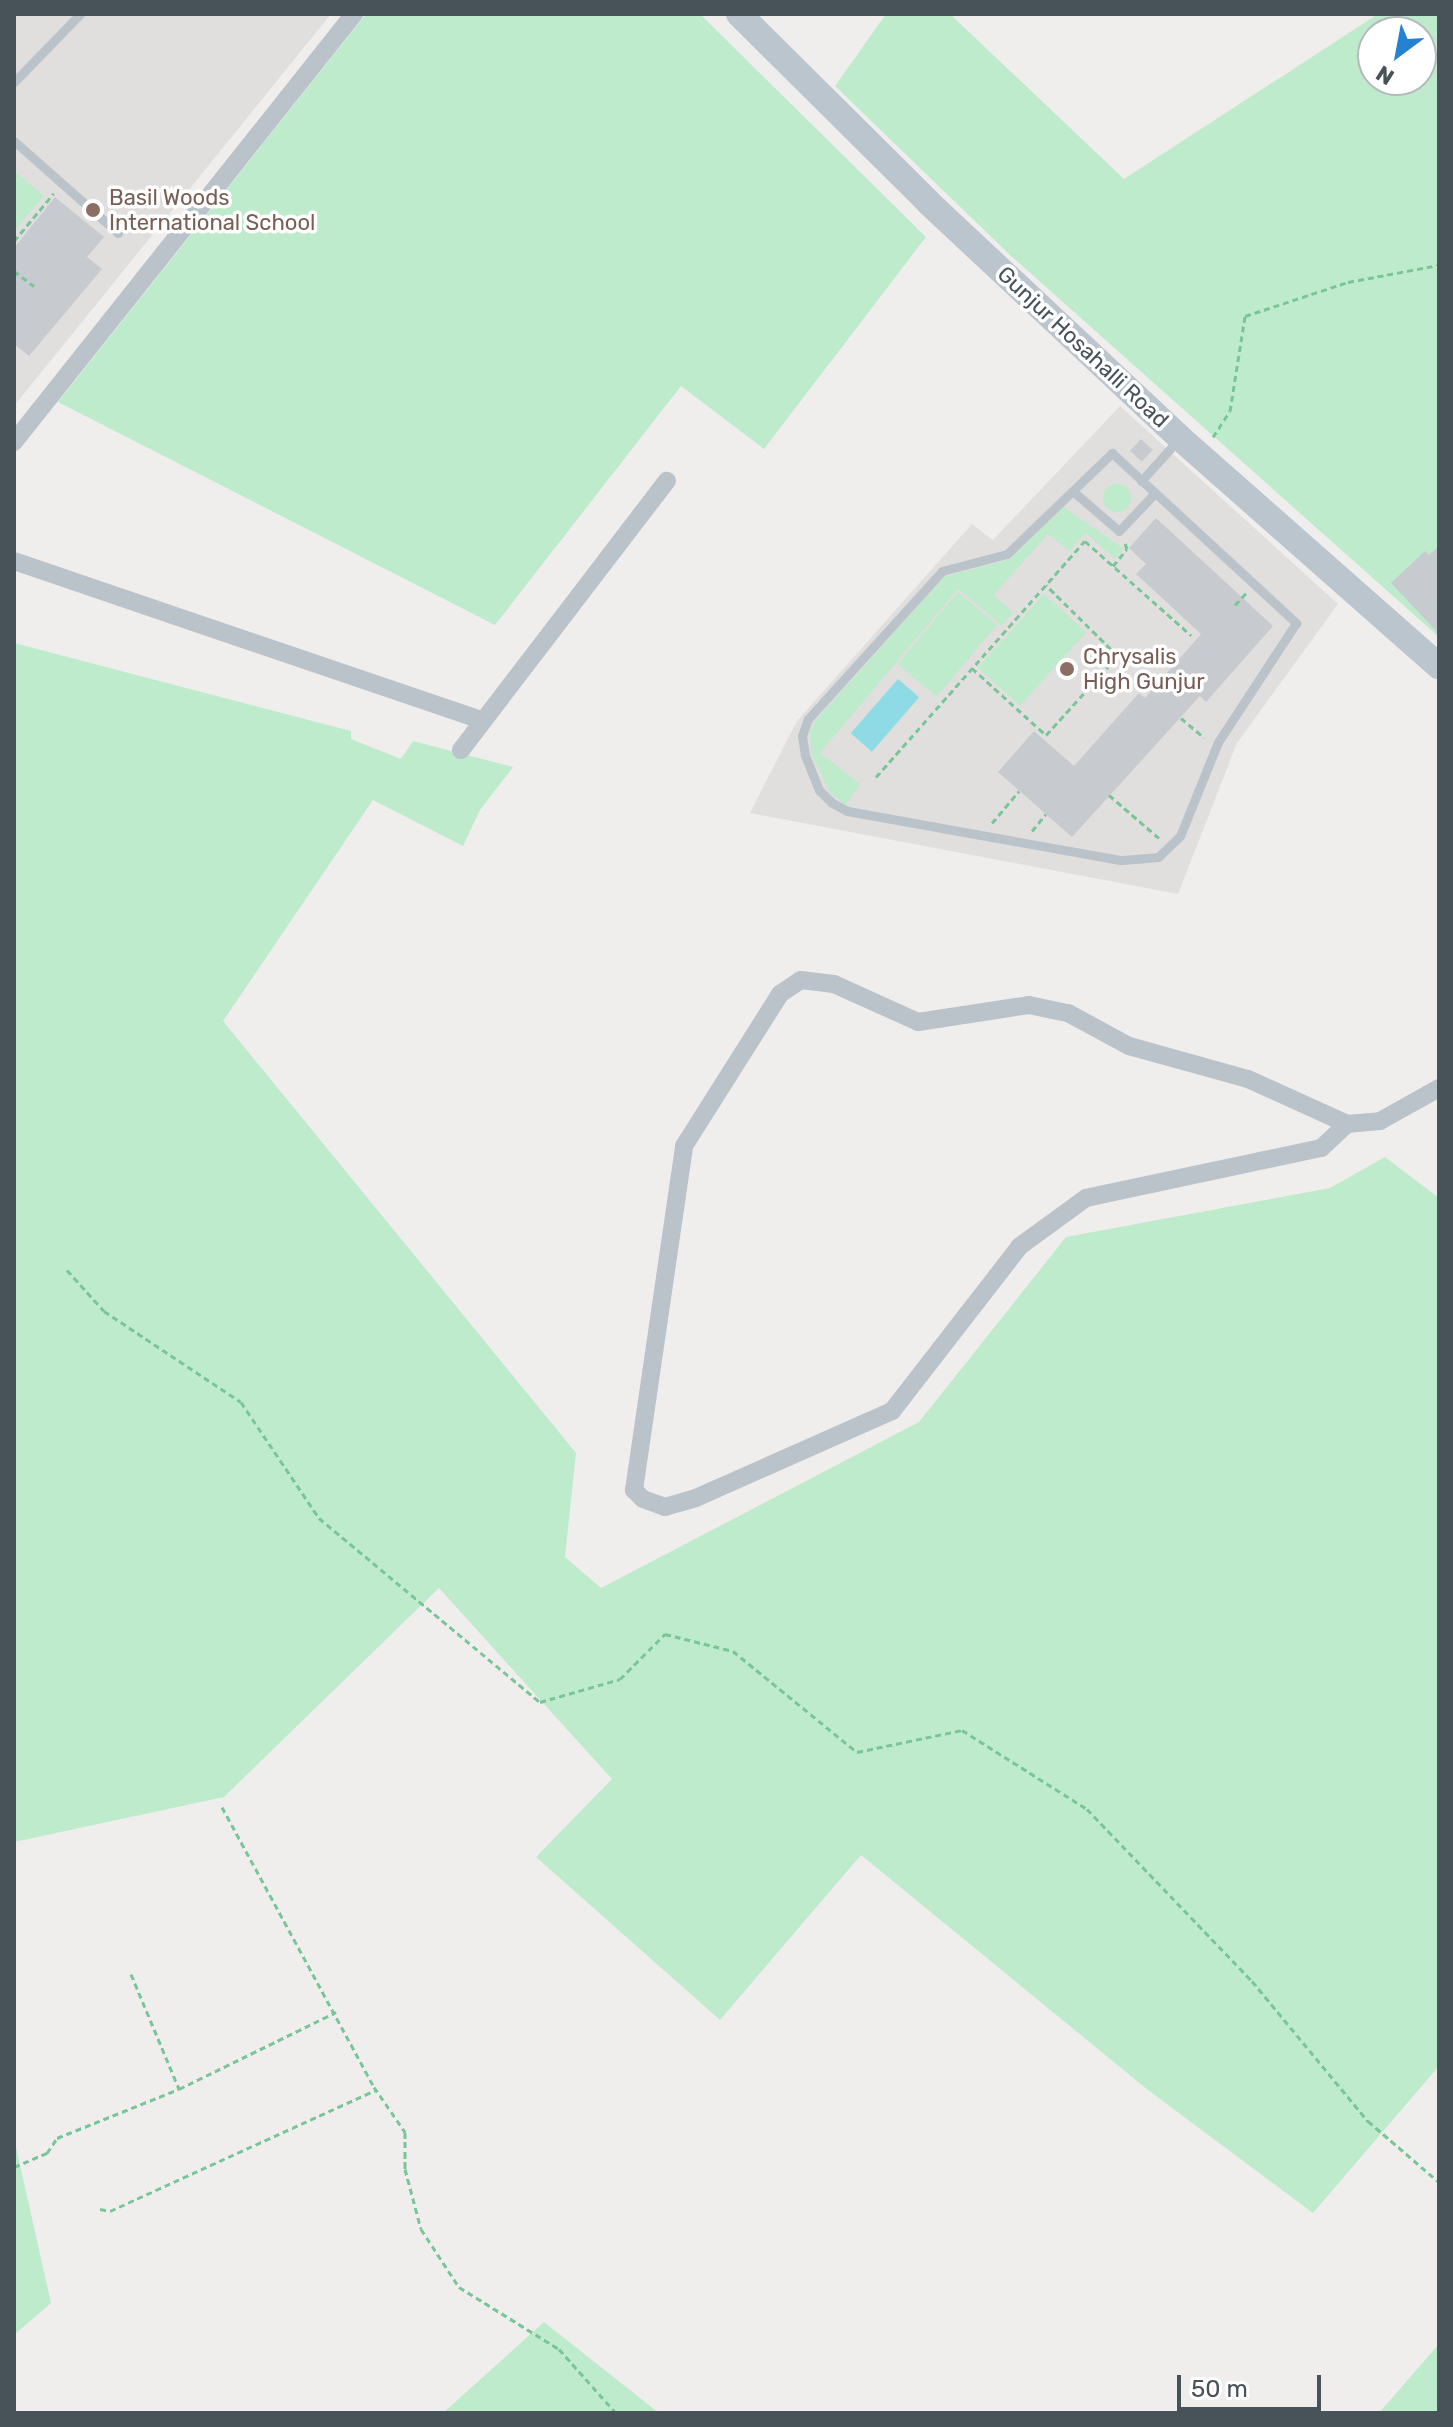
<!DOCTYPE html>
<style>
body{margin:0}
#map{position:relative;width:1453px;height:2427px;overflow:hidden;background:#f0eded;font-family:Rubik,sans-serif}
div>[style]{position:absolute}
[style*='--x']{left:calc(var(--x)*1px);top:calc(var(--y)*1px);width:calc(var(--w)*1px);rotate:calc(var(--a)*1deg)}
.education>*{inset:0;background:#e1dede}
.green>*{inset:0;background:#beebcb;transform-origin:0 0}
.round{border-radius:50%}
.water>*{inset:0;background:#8edbe5;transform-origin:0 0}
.building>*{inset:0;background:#c7cbd0;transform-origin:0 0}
.path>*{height:3px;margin-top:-1.5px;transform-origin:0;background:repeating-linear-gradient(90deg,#78c698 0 6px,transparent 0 10px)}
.lane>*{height:9px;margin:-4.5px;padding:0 4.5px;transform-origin:4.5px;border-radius:4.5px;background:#b9c3c9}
.street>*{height:18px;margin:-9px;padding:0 9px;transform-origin:9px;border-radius:9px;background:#b9c3c9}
.secondary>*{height:26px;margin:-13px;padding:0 13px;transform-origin:13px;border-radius:13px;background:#bac5ce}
.dots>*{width:22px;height:22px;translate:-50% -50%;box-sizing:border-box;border:4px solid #fff;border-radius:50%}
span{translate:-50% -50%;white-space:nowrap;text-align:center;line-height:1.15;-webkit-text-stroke:7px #fff;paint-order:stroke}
.education-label{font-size:22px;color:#785e54}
.left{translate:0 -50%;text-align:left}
.street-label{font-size:22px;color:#475259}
.frame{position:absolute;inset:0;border:16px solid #475259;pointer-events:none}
.north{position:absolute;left:1357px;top:16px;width:80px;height:80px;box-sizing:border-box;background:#fff;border:2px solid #b5babd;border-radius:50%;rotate:212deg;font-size:22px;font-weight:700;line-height:32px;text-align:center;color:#475259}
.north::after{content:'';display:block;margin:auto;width:28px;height:36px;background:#2581d1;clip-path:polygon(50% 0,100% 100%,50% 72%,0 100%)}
.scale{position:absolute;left:1177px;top:2375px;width:144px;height:36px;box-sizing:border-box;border:4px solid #475259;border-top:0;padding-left:10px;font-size:24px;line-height:28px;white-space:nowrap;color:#475259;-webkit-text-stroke:6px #fff;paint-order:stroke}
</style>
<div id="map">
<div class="education">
<i style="clip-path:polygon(14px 14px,331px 14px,14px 406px)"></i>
<i style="clip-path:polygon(1120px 406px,1338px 604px,1237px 743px,1178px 894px,750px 813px,797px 721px,972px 524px,993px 540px)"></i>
</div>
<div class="green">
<i style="clip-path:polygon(366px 14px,700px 14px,926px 237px,764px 449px,681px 386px,495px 625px,58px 402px)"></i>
<i style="clip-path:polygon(evenodd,886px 14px,950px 14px,1124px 179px,1378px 14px,1439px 14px,1439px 637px,1010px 255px,835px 86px,886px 14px,1373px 32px,1421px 32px,1421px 80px,1373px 80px,1373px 32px)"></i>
<i style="clip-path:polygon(14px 171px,44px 196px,14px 231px)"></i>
<i class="round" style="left:1103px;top:484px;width:28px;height:28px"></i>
<i style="clip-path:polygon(1064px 507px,1124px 549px,1115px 559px,1086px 533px,1069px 551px,1048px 534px,994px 595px,1013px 613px,1002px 626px,958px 589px,820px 753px,860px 784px,846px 805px,830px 793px,811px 753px,810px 731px,816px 720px,944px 577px,1010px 559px)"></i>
<i style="left:958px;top:592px;width:51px;height:94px;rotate:40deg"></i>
<i style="left:1044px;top:594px;width:57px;height:99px;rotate:42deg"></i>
<i style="clip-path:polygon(14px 643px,351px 731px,351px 739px,401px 759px,413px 741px,513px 767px,480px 810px,463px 846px,373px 800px,223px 1021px,576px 1453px,565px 1557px,601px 1588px,919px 1422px,1066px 1237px,1330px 1188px,1385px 1157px,1439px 1198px,1439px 2066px,1313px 2213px,1148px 2090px,861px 1855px,720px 2020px,536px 1857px,612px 1779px,439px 1588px,224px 1797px,14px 1842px)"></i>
<i style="clip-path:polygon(14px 2138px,51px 2303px,14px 2335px)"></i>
<i style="clip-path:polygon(544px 2322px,659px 2413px,443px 2413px)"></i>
<i style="clip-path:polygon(1439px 2344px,1439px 2413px,1379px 2413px)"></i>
</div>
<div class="water">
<i style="left:898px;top:679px;width:28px;height:72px;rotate:41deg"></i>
</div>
<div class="building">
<i style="clip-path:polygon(55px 197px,104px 237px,87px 257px,102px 269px,29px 356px,14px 344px,14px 248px)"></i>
<i style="left:1141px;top:439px;width:16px;height:16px;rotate:43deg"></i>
<i style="clip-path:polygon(1156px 518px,1273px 626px,1206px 702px,1200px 696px,1072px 837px,998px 772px,1034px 731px,1074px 766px,1139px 693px,1145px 698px,1201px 634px,1136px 574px,1146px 564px,1129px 548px)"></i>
<i style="clip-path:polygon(1439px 546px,1439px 634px,1391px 583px,1425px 551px,1429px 555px)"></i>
</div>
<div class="path">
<i style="--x:14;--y:241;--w:62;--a:-50.2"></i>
<i style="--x:14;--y:271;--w:25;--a:37"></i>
<i style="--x:1213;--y:437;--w:31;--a:-57"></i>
<i style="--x:1230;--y:411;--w:96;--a:-81"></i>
<i style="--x:1245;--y:316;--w:108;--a:-18.3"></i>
<i style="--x:1348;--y:282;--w:93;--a:-10.6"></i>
<i style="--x:1113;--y:566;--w:22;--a:-51"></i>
<i style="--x:1127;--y:549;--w:6;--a:-108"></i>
<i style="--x:1235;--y:605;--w:16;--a:-47"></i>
<i style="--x:972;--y:668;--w:100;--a:42.2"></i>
<i style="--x:1046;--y:735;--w:107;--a:-47.7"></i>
<i style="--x:1118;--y:656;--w:101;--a:-135.4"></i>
<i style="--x:1181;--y:718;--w:30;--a:40"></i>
<i style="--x:876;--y:777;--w:315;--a:-48.5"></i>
<i style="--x:1085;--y:541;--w:142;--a:41.6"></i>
<i style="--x:1109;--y:795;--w:66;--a:40.7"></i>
<i style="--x:992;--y:823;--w:42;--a:-49.8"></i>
<i style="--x:1032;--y:831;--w:22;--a:-51"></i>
<i style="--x:67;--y:1270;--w:55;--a:47.9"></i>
<i style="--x:104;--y:1311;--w:164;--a:33.6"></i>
<i style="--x:241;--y:1402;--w:140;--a:56.1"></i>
<i style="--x:319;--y:1518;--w:288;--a:39.8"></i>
<i style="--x:540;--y:1702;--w:83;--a:-16"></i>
<i style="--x:620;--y:1679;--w:64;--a:-45"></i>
<i style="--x:665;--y:1634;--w:70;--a:14"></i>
<i style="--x:733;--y:1651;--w:160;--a:39.2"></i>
<i style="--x:857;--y:1752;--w:107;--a:-11.8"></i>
<i style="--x:962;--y:1730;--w:148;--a:32.3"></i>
<i style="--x:1087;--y:1809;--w:238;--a:46.2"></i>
<i style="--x:1252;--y:1981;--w:182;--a:50.4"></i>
<i style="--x:1368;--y:2121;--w:94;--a:40.7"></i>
<i style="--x:222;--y:1807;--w:319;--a:61.5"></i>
<i style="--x:374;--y:2087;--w:55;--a:55.4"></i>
<i style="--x:405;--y:2132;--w:37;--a:90"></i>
<i style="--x:405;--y:2169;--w:62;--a:75.1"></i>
<i style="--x:421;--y:2229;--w:69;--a:56.8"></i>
<i style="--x:459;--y:2287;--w:118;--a:31.8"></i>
<i style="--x:559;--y:2349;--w:86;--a:48.3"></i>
<i style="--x:131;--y:1974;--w:125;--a:67.3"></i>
<i style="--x:14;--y:2167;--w:36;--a:-23"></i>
<i style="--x:47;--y:2153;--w:18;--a:-56"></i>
<i style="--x:57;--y:2138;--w:131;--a:-21.9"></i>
<i style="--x:179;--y:2089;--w:175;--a:-26.1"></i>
<i style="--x:100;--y:2209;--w:10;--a:11"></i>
<i style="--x:110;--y:2211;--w:291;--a:-24.5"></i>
</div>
<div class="lane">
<i style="--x:14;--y:82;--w:95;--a:-45.9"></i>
<i style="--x:14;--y:141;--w:139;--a:41.5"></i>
<i style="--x:1112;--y:453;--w:251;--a:42.7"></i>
<i style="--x:1296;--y:623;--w:142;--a:123.2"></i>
<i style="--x:1218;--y:742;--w:101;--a:112"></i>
<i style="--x:1180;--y:836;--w:30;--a:136"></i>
<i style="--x:1158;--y:857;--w:38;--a:175"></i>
<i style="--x:1120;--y:860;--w:277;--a:-169.8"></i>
<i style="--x:847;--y:811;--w:18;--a:-151"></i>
<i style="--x:831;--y:802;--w:17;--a:-135"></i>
<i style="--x:819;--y:790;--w:38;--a:-112"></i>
<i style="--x:805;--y:755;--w:19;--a:-99"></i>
<i style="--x:802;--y:736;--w:18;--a:-71"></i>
<i style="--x:808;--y:719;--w:200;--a:-47.8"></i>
<i style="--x:942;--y:571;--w:67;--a:-14.7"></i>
<i style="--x:1007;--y:554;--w:146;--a:-43.9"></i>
<i style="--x:1141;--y:481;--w:57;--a:-47.9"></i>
<i style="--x:1075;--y:493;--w:58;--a:40.8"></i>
<i style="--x:1119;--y:531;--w:51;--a:-46.6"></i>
</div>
<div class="street">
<i style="--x:14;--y:442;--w:547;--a:-51.54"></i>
<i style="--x:14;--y:561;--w:492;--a:18.8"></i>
<i style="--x:461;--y:750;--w:339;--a:-52.6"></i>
<i style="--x:1347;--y:1124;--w:35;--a:137"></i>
<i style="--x:1321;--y:1148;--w:240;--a:168"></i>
<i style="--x:1086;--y:1198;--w:82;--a:144"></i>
<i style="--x:1020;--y:1246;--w:209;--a:127.8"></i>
<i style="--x:892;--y:1411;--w:214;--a:156.1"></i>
<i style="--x:696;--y:1498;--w:32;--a:164"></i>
<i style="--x:665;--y:1507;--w:23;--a:-160"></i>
<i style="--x:643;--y:1499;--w:13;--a:-135"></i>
<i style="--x:634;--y:1490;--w:348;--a:-81.7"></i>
<i style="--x:684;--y:1146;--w:180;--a:-57.7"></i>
<i style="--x:780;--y:994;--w:25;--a:-34"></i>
<i style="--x:801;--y:980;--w:33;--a:7"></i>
<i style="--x:834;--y:984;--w:92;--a:24.3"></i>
<i style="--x:918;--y:1022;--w:112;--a:-8.7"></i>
<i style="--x:1029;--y:1005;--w:40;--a:12"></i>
<i style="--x:1068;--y:1013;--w:69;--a:28.4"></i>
<i style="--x:1129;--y:1046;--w:123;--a:15.5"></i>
<i style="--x:1248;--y:1079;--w:109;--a:24.4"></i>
<i style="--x:1347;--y:1124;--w:33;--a:-5"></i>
<i style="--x:1380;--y:1121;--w:68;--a:-29.2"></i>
</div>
<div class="secondary">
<i style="--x:739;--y:14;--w:268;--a:44.8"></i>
<i style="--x:929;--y:203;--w:344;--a:43.1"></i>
<i style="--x:1180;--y:438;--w:345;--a:41.4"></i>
</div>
<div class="dots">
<i style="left:93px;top:210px;background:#8d6e63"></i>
<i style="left:1067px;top:669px;background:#8d6e63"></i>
</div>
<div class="education-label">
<span class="left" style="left:109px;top:210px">Basil Woods<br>International School</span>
<span class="left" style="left:1083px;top:669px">Chrysalis<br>High Gunjur</span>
</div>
<div class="street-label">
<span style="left:1083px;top:347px;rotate:43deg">Gunjur Hosahalli Road</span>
</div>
<div class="frame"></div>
<div class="north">N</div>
<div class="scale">50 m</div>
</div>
